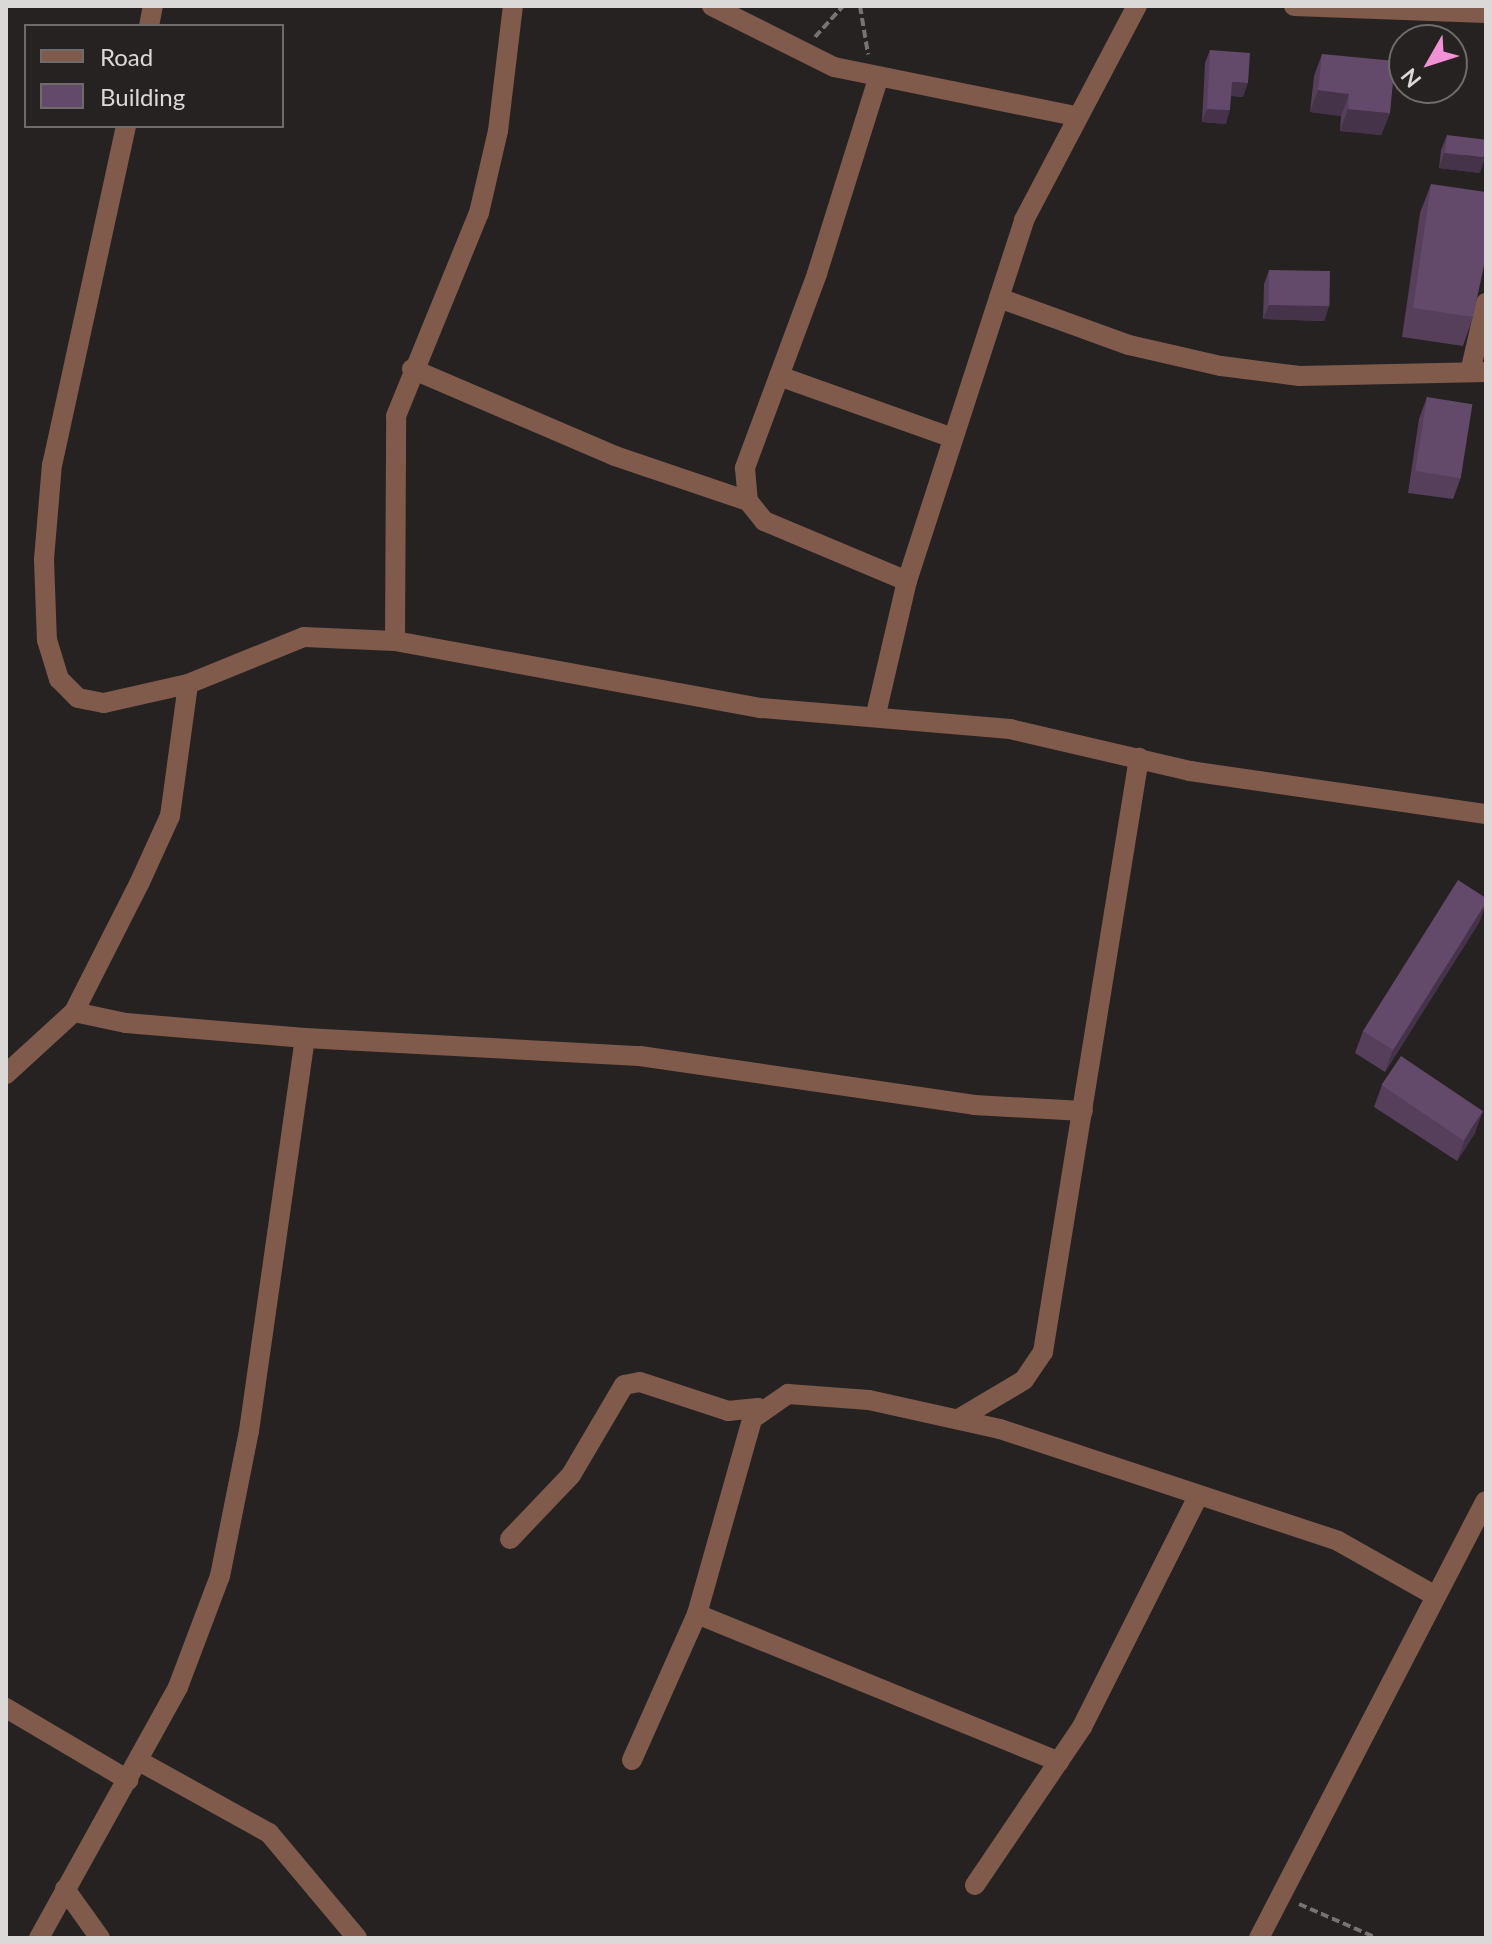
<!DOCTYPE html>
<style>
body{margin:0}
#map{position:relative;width:1492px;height:1944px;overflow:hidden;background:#252221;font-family:Lato,sans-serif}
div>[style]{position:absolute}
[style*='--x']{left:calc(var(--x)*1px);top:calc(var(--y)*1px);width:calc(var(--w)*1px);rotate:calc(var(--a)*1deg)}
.path>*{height:4px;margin-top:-2px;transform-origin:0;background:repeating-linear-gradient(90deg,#767372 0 8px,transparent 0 12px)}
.minor>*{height:20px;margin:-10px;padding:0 10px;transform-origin:10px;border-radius:10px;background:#805b4b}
.wall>*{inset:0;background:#553f5b}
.shaded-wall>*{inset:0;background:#45334a}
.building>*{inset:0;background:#63496a;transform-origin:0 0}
span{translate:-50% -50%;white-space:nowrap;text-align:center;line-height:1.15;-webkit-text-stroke:8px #252221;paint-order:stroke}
.frame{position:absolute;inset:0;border:8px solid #dbd9d8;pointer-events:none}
.legend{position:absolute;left:24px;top:24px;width:260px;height:104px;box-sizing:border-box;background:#252221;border:2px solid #6e6b6a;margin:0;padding:10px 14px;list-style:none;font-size:24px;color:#dbd9d8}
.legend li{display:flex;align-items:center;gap:16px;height:40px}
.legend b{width:40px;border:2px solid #6e6b6a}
.north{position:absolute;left:1388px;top:24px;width:80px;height:80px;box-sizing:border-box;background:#252221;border:2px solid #6e6b6a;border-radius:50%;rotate:231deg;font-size:22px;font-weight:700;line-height:32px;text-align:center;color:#dbd9d8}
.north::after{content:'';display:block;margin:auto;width:28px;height:36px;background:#f391d5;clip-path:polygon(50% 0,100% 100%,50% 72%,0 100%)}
</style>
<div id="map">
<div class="path">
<i style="--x:860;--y:6;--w:49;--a:80.5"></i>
<i style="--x:815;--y:37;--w:42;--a:-47.9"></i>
<i style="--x:1299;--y:1904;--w:85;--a:23.6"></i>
</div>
<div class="minor">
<i style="--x:712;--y:6;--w:136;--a:26.6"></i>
<i style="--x:834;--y:67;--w:246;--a:11.5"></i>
<i style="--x:1294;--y:6;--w:192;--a:2.1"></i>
<i style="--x:149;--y:26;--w:20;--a:-79"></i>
<i style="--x:878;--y:79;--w:204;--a:107.4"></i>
<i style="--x:817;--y:274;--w:207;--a:110.4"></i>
<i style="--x:745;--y:468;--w:33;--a:85"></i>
<i style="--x:748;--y:501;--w:26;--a:51"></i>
<i style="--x:764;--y:521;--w:155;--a:22.8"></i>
<i style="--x:126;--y:126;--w:346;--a:102.3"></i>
<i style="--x:52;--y:464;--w:96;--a:94.8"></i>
<i style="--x:44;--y:560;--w:80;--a:87.9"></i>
<i style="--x:47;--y:640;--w:41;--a:72.9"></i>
<i style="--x:59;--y:679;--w:27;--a:45"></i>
<i style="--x:78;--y:698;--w:26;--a:11"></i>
<i style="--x:104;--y:703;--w:86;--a:-12.7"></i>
<i style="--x:188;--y:684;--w:125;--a:-22.1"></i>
<i style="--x:304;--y:637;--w:91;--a:2.5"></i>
<i style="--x:395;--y:641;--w:372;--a:10.4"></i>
<i style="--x:761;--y:708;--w:250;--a:4.8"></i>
<i style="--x:1010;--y:729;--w:185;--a:13.1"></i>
<i style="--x:1190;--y:771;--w:299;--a:8.3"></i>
<i style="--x:999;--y:298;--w:138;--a:19.9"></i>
<i style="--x:1129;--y:345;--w:94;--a:12.9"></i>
<i style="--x:1221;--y:366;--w:79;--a:7.3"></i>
<i style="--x:1299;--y:376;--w:187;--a:-1.2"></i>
<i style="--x:1471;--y:368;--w:67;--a:-77"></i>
<i style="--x:412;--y:369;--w:221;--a:23.2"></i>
<i style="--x:615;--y:456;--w:140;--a:18.7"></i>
<i style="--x:779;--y:376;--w:185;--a:19.6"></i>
<i style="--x:395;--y:641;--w:225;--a:-89.7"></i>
<i style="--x:396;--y:416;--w:219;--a:-67.8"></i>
<i style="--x:479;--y:213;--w:84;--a:-77"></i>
<i style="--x:498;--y:131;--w:126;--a:-83.2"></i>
<i style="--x:876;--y:714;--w:137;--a:-76.9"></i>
<i style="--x:907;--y:581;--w:379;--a:-72"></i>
<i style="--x:1024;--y:220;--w:242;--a:-62.2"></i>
<i style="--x:74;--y:1012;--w:53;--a:11.9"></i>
<i style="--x:126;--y:1023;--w:180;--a:4.8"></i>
<i style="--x:305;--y:1038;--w:335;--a:3.1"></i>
<i style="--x:640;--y:1056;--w:338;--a:8.3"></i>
<i style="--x:974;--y:1105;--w:109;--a:3.2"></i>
<i style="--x:6;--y:1074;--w:92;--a:-42.4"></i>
<i style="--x:74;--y:1012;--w:144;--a:-63.1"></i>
<i style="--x:139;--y:884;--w:75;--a:-65.5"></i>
<i style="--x:170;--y:816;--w:133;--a:-82.2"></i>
<i style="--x:960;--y:1418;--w:74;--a:-30.7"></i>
<i style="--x:1024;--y:1380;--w:34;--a:-56"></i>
<i style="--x:1043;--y:1352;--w:602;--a:-80.82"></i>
<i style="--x:510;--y:1539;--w:88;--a:-46.4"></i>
<i style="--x:571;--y:1475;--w:104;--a:-59.5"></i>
<i style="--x:624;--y:1385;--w:16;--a:-11"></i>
<i style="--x:640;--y:1382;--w:93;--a:18.2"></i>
<i style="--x:728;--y:1411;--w:30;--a:-6"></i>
<i style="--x:697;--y:1614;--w:391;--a:22.2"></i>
<i style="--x:6;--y:1708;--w:142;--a:30.5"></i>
<i style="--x:632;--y:1760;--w:160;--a:-66"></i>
<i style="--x:697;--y:1614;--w:203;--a:-74.2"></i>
<i style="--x:752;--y:1419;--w:44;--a:-34.8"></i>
<i style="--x:788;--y:1394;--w:81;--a:4.2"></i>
<i style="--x:869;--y:1400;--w:134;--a:12.5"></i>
<i style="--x:1000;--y:1429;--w:356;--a:18.3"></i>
<i style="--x:1338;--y:1541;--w:110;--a:29.4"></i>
<i style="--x:139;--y:1761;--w:149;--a:29"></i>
<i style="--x:269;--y:1833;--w:137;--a:50"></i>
<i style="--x:975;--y:1885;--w:191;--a:-55.9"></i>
<i style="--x:1082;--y:1727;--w:256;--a:-63.3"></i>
<i style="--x:65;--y:1889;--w:60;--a:54.5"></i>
<i style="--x:39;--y:1938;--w:287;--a:-61"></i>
<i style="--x:178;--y:1687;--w:119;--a:-69.3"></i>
<i style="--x:220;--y:1576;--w:148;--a:-78.7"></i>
<i style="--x:249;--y:1431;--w:397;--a:-81.9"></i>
<i style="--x:1259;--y:1938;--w:492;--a:-62.6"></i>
</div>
<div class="wall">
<i style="clip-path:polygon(1210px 50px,1243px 97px,1231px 96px,1226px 124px,1202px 122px,1205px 63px)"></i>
<i style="clip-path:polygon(1322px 54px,1390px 113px,1381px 135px,1340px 131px,1341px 116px,1310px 112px,1314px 76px)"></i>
<i style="clip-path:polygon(1447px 135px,1480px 173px,1439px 168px,1441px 150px)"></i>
<i style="clip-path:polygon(1431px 184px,1473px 317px,1463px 346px,1402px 337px,1420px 213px)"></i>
<i style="clip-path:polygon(1269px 270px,1329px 306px,1324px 321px,1263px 319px,1264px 284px)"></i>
<i style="clip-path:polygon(1427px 397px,1461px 477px,1453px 499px,1408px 493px,1419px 419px)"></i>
<i style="clip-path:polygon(1480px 921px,1385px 1072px,1355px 1053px,1363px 1031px)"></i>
<i style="clip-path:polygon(1382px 1085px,1475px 1133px,1457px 1161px,1374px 1107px)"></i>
</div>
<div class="shaded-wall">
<i style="clip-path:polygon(1232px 82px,1248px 83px,1243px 97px,1227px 95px)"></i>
<i style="clip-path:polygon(1318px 90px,1349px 94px,1341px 116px,1310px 112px)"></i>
<i style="clip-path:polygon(1207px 109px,1230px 110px,1226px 124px,1202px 122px)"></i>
<i style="clip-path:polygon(1348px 109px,1390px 113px,1381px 135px,1340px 131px)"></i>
<i style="clip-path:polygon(1444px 153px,1485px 158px,1480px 173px,1439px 168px)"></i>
<i style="clip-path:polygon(1269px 305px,1329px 306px,1324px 321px,1263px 319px)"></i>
<i style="clip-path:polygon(1486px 903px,1480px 921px,1385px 1072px,1393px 1050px)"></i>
<i style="clip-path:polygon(1483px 1111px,1475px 1133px,1457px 1161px,1465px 1139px)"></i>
</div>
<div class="building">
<i style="clip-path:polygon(1210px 50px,1250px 53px,1248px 83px,1232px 82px,1230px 110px,1207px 109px)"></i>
<i style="clip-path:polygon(1322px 54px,1395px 61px,1390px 113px,1348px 109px,1349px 94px,1318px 90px)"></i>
<i style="left:1447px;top:135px;width:39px;height:18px;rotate:7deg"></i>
<i style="clip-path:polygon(1431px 184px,1486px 192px,1486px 256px,1473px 317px,1413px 308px)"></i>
<i style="left:1269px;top:270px;width:61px;height:35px;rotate:1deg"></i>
<i style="left:1427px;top:397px;width:46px;height:75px;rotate:9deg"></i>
<i style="clip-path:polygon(1458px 880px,1486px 898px,1486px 903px,1393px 1050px,1363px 1031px)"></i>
<i style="left:1401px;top:1056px;width:99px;height:35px;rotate:34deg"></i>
</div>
<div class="frame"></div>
<ul class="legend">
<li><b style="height:10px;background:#805b4b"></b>Road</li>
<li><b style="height:22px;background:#63496a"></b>Building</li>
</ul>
<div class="north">N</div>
</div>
